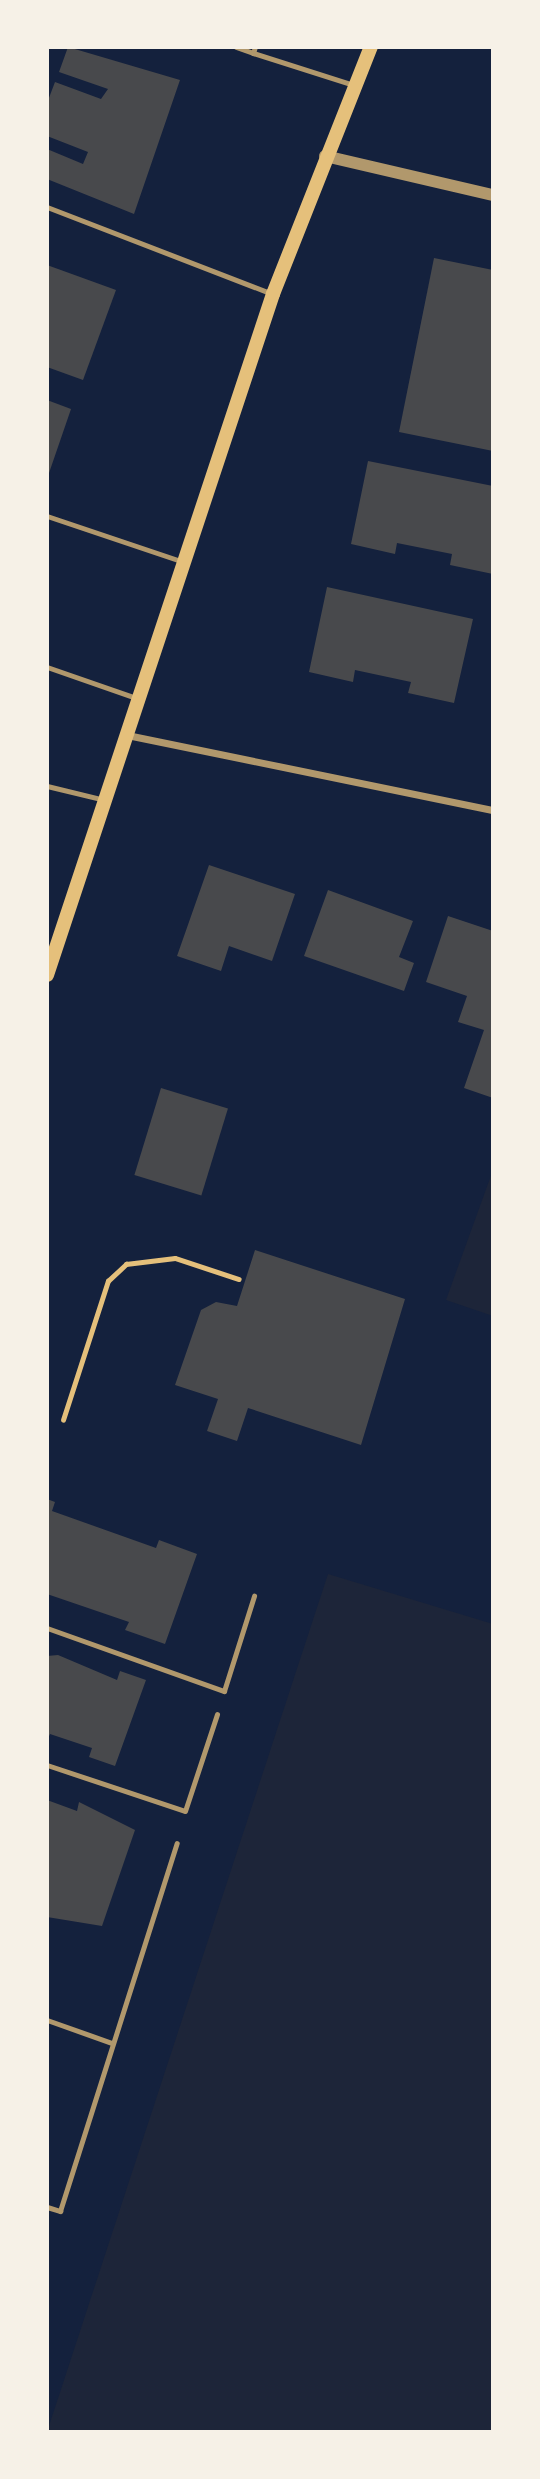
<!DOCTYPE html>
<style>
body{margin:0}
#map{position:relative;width:540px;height:2479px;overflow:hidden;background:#14213d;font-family:Lato,sans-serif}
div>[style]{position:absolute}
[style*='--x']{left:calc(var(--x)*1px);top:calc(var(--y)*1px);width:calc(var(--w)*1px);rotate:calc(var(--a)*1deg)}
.green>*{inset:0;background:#1d2539}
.building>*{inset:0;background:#48494c;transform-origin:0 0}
.path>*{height:4.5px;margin:-2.25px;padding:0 2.25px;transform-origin:2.25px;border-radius:2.25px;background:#e5c07b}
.service>*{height:5px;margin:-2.5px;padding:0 2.5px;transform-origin:2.5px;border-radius:2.5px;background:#b1986c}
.minor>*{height:7px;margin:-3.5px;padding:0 3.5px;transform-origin:3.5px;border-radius:3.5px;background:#b1986c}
.tertiary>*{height:12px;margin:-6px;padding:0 6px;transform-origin:6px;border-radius:6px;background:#b1986c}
.secondary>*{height:14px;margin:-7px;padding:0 7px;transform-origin:7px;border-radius:7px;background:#e5c07b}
span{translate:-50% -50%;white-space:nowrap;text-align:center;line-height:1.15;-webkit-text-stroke:7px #f6f1e7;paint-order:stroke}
.frame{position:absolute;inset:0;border:49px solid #f6f1e7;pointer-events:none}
</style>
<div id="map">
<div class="green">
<i style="clip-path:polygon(493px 1170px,493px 1316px,446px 1300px)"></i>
<i style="clip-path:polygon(328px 1574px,493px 1624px,493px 2432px,47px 2432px)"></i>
</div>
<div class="building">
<i style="clip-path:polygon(68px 47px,180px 80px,134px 214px,47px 179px,47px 149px,83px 164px,88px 152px,47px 136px,47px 103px,55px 82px,101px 99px,108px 89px,59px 72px)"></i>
<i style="clip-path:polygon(434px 258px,493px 270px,493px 451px,399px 432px)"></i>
<i style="clip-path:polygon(47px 265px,116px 290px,83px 380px,47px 367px)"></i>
<i style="clip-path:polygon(47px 400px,71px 409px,48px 476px,47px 476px)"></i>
<i style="clip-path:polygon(368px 461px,493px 486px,493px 574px,450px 565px,452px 554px,397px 543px,395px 554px,351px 544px)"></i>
<i style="clip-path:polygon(327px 587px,473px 619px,454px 703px,408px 693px,411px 682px,355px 670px,353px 682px,309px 672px)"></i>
<i style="clip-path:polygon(209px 865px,295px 894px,272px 961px,229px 946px,221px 971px,177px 956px)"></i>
<i style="clip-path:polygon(328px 890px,413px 921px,399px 957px,414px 963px,404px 991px,304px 956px)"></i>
<i style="clip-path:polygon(448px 916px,493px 931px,493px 1098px,464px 1088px,484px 1030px,458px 1022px,467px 996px,426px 982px)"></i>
<i style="left:161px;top:1088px;width:70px;height:91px;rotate:17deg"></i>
<i style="clip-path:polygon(255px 1250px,405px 1299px,361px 1445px,248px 1408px,237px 1441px,207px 1431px,218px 1399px,175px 1385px,201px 1310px,216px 1302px,237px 1306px)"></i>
<i style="clip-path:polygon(47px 1499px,55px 1502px,52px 1511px,156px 1548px,159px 1540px,197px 1554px,165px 1644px,125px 1630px,129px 1622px,47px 1594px)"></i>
<i style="clip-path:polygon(58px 1655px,117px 1680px,120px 1671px,146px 1680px,115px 1766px,89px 1757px,92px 1748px,50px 1734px,47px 1741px,47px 1656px)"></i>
<i style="clip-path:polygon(47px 1800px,77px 1811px,79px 1802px,135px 1830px,102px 1926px,47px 1917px)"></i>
</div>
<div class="path">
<i style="--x:63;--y:1420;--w:146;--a:-72.1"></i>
<i style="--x:108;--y:1281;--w:25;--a:-43"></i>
<i style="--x:126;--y:1264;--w:49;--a:-7"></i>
<i style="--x:175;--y:1258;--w:67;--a:18.2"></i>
</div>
<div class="service">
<i style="--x:236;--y:47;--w:18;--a:19"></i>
<i style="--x:253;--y:53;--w:6;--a:-72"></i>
<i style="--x:253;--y:53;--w:106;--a:17.6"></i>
<i style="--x:47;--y:207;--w:242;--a:21.1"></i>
<i style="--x:47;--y:516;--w:145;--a:18.6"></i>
<i style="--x:47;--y:667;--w:94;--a:19.2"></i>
<i style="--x:47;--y:786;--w:60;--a:13.6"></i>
<i style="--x:47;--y:1628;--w:188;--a:19.6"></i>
<i style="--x:224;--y:1691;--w:100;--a:-72.5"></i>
<i style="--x:47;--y:1765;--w:145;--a:18.4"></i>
<i style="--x:185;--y:1811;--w:102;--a:-71.7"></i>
<i style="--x:47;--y:2020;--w:69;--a:19.5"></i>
<i style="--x:47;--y:2207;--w:14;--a:17"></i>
<i style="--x:60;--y:2211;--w:386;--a:-72.4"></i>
</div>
<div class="minor">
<i style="--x:127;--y:735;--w:374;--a:11.6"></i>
</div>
<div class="tertiary">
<i style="--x:325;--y:156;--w:172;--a:13.1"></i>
</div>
<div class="secondary">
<i style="--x:47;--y:975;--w:718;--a:-71.64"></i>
<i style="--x:273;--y:294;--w:266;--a:-68.4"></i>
</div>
<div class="frame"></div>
</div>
